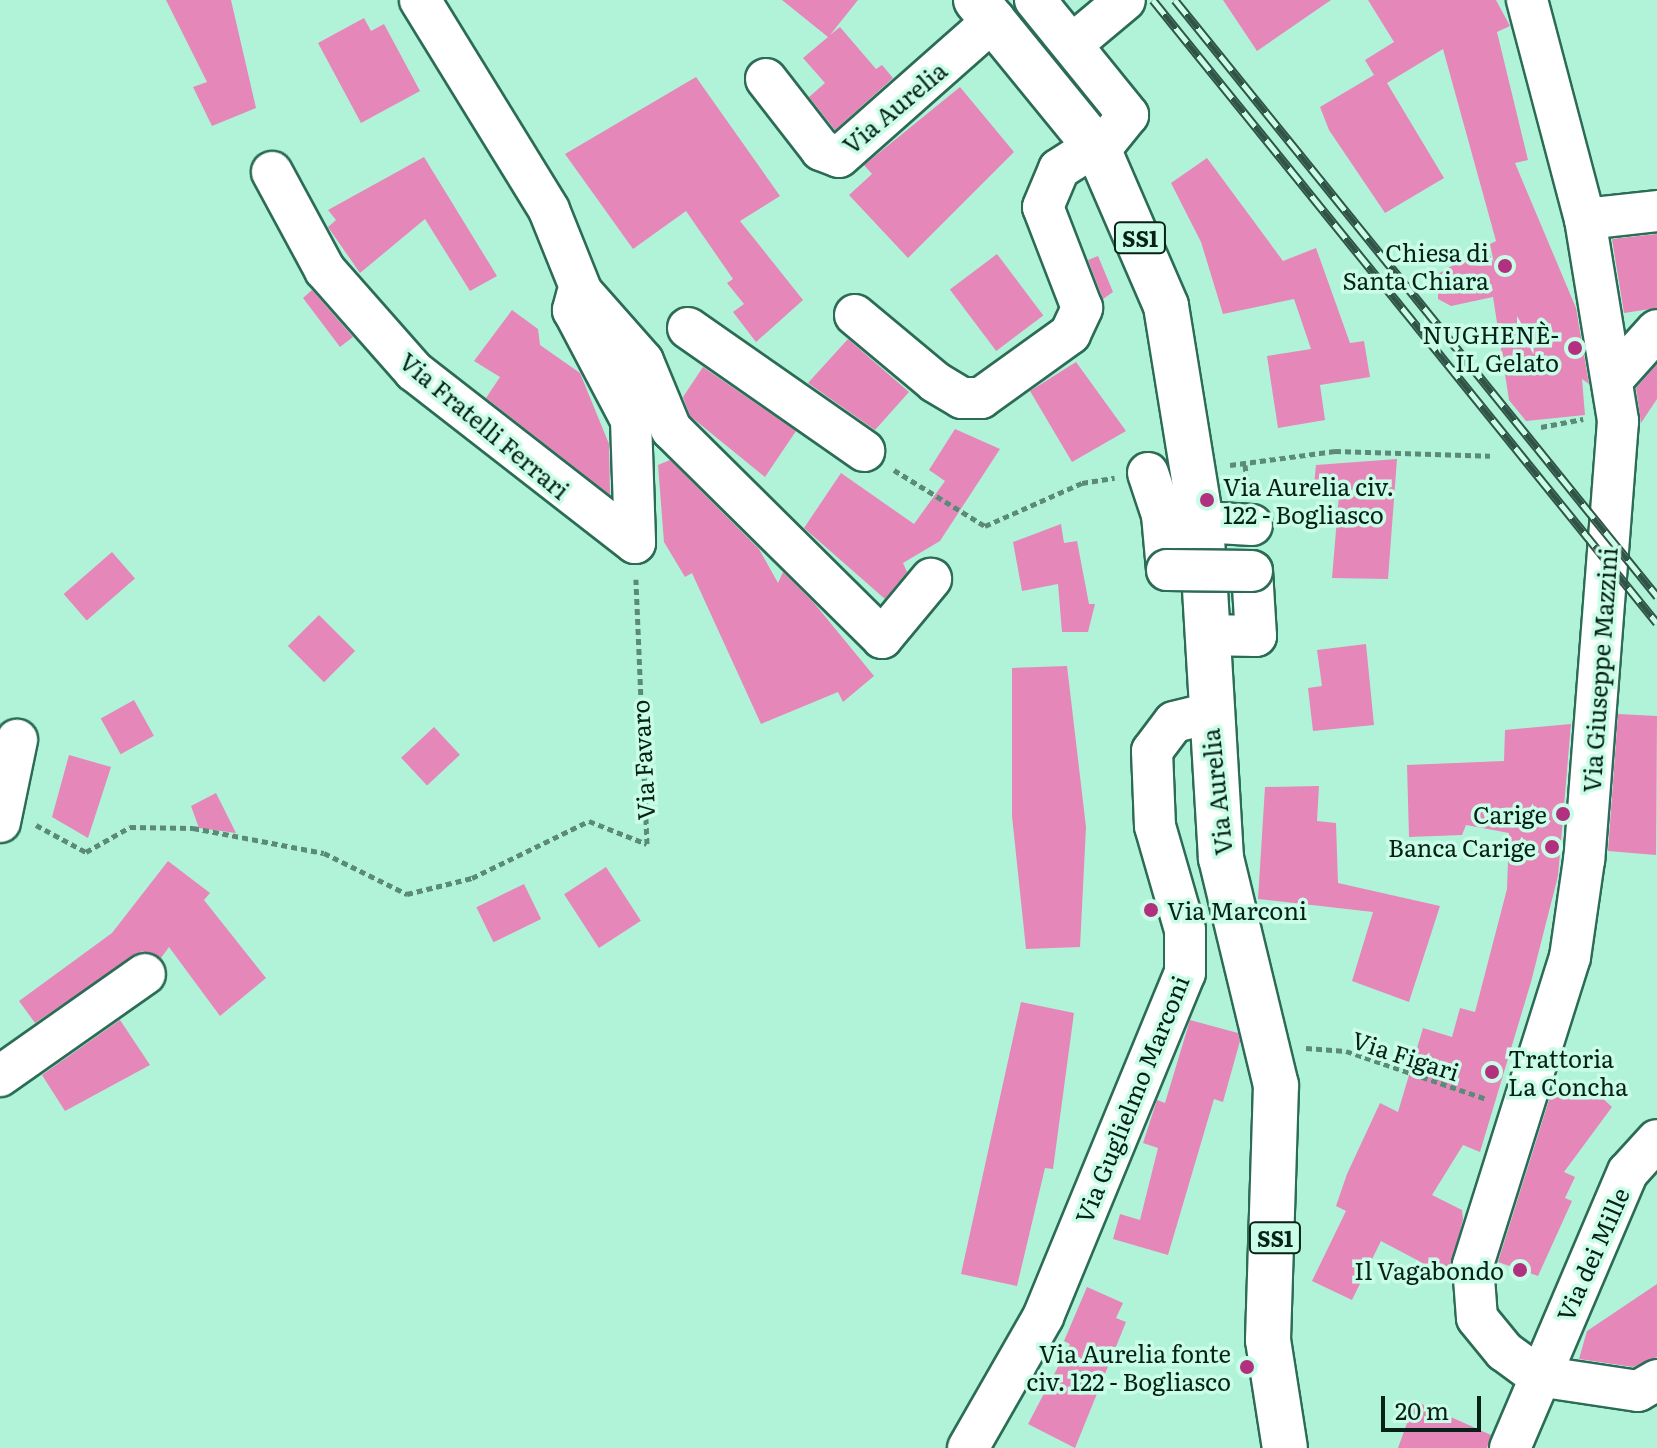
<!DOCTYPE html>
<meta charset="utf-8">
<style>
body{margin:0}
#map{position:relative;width:1657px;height:1448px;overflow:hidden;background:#b1f3d8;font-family:Literata,serif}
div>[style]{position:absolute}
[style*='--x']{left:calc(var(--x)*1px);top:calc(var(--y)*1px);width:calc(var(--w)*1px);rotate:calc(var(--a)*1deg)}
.building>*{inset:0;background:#e687b9;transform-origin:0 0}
.path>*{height:5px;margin-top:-2.5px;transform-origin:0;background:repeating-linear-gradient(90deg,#5c8a78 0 6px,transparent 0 10px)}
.roads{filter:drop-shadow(2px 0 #2c6c56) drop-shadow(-2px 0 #2c6c56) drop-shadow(0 2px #2c6c56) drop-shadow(0 -2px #2c6c56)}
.minor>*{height:40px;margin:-20px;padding:0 20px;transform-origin:20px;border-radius:20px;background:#fff}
.major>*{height:44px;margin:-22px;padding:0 22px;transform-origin:22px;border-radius:22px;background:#fff}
.rail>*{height:9px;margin-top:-4.5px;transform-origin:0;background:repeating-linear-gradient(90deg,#c9fde7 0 18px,#305447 0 36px);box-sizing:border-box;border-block:2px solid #305447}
.bridges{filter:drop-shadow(2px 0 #2c6c56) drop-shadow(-2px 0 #2c6c56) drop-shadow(0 2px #2c6c56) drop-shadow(0 -2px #2c6c56)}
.minor-bridge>*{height:40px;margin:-20px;padding:0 20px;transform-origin:20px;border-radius:20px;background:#fff}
.dots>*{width:22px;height:22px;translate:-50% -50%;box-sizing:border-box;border:4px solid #c9fde7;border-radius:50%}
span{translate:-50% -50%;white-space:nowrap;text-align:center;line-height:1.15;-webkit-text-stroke:7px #c9fde7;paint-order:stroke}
.shield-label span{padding:2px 6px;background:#c9fde7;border:2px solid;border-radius:6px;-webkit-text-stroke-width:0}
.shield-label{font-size:22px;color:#062118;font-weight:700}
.street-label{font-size:24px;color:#062118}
.poi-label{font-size:24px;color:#062118}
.right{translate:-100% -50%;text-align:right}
.left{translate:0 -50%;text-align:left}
.scale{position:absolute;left:1381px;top:1396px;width:100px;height:36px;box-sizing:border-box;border:4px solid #062118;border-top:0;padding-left:10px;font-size:24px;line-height:28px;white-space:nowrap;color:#062118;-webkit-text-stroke:6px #c9fde7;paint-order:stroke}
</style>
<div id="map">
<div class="building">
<i style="clip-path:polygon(166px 0,231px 0,256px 108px,212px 126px,193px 87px,207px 82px)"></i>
<i style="clip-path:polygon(782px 0,858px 0,830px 35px,840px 27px,876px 69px,882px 65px,893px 78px,835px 130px,809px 97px,825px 83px,803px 58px,828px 37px)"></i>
<i style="clip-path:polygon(1223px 0,1331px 0,1257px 51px)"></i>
<i style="clip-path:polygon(1368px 0,1496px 0,1510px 26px,1497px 32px,1528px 160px,1515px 163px,1576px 308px,1589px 384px,1582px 379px,1585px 415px,1526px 421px,1509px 400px,1493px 297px,1451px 306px,1438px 299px,1438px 274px,1485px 246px,1494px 263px,1490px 244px,1496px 241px,1443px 49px,1387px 83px,1444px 178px,1385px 213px,1329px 130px,1320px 107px,1374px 75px,1365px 60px,1394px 42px)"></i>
<i style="clip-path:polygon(364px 18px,371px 31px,384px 24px,420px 91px,361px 123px,318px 43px)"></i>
<i style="clip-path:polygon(696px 77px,780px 196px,740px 221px,803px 300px,756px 342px,733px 312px,744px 304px,727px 283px,733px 279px,686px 211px,633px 249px,565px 154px)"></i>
<i style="clip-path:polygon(960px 87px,1014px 152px,908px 258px,849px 195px,872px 174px,864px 165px)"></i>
<i style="clip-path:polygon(424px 157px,497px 276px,470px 291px,425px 219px,360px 273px,328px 227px,336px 220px,328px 210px)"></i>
<i style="clip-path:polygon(1207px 158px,1283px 261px,1316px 248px,1350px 343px,1364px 341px,1370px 377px,1320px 385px,1325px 420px,1278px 428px,1267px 356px,1311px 349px,1294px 299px,1223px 314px,1201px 242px,1171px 183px)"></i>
<i style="clip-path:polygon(1657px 234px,1657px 308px,1624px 313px,1612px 239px)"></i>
<i style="left:997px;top:254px;width:77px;height:59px;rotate:53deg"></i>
<i style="clip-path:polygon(1098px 256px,1113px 292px,1103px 299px,1088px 260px)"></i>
<i style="clip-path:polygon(312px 290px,353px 337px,340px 347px,303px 298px)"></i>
<i style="clip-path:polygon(512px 310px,538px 329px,540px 345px,580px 373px,609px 444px,610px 495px,486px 398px,500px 377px,474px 361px)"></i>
<i style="clip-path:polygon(848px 339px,909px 392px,875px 430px,808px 383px)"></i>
<i style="clip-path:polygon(1076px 362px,1126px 431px,1072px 462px,1030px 391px)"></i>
<i style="clip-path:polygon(1657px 364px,1657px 399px,1641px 423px,1636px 388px)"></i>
<i style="clip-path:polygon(703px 367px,796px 431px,765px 477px,690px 416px,683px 397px)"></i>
<i style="clip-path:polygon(955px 429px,1000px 449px,940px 541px,903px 563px,907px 572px,885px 599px,804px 528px,841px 473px,914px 524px,945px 481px,929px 470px)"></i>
<i style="clip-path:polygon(1397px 459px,1388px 579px,1332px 578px,1339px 495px,1313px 495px,1316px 465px)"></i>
<i style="clip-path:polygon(670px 460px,759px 549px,778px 583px,783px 572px,814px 603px,874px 676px,843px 702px,838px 692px,761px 724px,692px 573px,685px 577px,664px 542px,658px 465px)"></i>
<i style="clip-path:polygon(1061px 524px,1064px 543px,1077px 541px,1089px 604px,1095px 604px,1088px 632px,1062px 632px,1058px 584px,1022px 591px,1013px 542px)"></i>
<i style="left:112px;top:552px;width:35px;height:64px;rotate:49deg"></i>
<i style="left:319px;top:615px;width:51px;height:44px;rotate:45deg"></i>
<i style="clip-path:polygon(1366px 644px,1374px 725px,1313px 731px,1308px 688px,1322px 686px,1317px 650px)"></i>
<i style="clip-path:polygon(1067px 666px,1086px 827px,1080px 947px,1026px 949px,1012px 816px,1012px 668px)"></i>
<i style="left:134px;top:700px;width:41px;height:38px;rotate:61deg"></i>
<i style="clip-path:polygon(1618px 714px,1657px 716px,1656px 855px,1608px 851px)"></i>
<i style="clip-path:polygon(1571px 724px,1558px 876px,1531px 982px,1480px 1152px,1463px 1145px,1432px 1195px,1462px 1210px,1463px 1219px,1449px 1277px,1381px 1241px,1352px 1300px,1312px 1281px,1346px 1211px,1336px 1206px,1347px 1174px,1380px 1103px,1398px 1112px,1423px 1028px,1452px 1037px,1460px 1008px,1475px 1012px,1507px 889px,1509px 833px,1466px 825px,1462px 835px,1409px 837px,1407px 765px,1504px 761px,1505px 730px)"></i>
<i style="left:434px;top:727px;width:38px;height:45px;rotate:47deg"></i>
<i style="clip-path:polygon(69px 755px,111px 767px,88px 838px,52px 817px)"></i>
<i style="clip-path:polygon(1319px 786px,1317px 821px,1336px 823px,1338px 883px,1440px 906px,1409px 1002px,1352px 981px,1373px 912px,1258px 899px,1265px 787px)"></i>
<i style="clip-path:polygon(216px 793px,236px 833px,199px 828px,191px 806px)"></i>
<i style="clip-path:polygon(168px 861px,210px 893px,204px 900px,266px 978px,220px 1016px,169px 947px,161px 958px,142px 951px,35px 1023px,19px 1001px,112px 933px)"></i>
<i style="left:606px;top:867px;width:64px;height:50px;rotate:57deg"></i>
<i style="left:524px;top:884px;width:39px;height:53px;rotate:64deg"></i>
<i style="clip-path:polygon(1021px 1002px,1074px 1013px,1053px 1169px,1045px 1168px,1017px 1286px,961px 1274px)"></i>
<i style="clip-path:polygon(120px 1020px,150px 1065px,65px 1111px,42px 1075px)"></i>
<i style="clip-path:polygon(1190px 1020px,1238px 1033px,1240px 1041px,1223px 1102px,1214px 1099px,1168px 1255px,1113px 1239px,1120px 1214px,1140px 1220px,1158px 1148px,1143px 1143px,1157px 1100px,1165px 1103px)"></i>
<i style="clip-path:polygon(1555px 1081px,1575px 1095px,1585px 1082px,1612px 1107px,1564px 1172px,1575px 1177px,1565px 1198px,1572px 1201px,1538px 1276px,1498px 1262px)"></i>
<i style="clip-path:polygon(1657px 1284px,1657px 1357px,1633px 1367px,1579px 1359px,1587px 1331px)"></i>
<i style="clip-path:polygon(1087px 1287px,1123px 1303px,1116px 1318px,1126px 1322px,1075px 1448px,1028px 1424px,1070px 1344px,1064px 1341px)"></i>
<i style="clip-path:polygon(1415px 1401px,1491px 1435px,1487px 1448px,1398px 1448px)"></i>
</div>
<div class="path">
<i style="--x:1541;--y:427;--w:43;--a:-10.8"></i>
<i style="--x:1230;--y:465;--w:106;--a:-7.6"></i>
<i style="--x:1335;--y:451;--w:155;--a:1.8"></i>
<i style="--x:1245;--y:465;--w:25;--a:83"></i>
<i style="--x:894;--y:470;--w:107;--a:31.6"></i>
<i style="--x:985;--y:526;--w:106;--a:-23.9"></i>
<i style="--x:1082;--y:483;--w:33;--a:-9"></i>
<i style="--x:36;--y:825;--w:57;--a:28.4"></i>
<i style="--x:86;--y:852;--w:51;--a:-29.6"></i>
<i style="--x:130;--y:827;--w:63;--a:0.9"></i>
<i style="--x:193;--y:828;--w:133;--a:10.8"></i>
<i style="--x:324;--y:853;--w:93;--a:26.3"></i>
<i style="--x:407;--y:894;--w:67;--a:-13.8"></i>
<i style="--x:472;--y:878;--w:130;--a:-26"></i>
<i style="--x:589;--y:821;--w:62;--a:21.6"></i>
<i style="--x:647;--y:844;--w:265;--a:-92.4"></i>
<i style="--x:1306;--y:1048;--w:40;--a:4.3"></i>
<i style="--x:1346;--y:1051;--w:149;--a:18.8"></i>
</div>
<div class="roads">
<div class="minor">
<i style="--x:420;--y:0;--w:246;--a:58.4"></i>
<i style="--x:549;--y:210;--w:88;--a:68.1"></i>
<i style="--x:582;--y:292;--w:92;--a:48.5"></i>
<i style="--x:643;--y:361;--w:74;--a:67.6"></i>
<i style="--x:671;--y:429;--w:297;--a:44.7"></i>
<i style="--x:882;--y:638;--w:77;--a:-50.3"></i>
<i style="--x:1035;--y:0;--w:148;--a:51"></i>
<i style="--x:1128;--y:115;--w:46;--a:128.9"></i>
<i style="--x:1527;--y:0;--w:227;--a:75.2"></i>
<i style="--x:1585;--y:219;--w:205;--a:80.7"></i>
<i style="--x:1618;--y:421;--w:440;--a:94.4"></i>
<i style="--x:1584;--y:860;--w:98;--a:98.2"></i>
<i style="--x:1570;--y:957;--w:323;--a:107.5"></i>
<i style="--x:1473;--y:1265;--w:53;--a:85.7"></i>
<i style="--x:1477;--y:1318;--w:43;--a:50.7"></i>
<i style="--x:1504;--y:1351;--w:42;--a:36.3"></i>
<i style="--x:1538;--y:1376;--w:101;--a:8.5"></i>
<i style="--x:1638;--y:1391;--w:22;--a:-30"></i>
<i style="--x:1075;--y:42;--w:65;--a:-40"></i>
<i style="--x:766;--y:79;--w:90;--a:52.2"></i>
<i style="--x:821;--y:150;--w:19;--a:21"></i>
<i style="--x:839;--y:157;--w:208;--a:-41.5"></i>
<i style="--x:272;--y:172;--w:111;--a:61.6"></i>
<i style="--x:325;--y:270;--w:135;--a:48.6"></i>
<i style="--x:414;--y:371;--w:280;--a:37.9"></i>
<i style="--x:1585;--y:219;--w:72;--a:-6.3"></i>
<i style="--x:577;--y:295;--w:16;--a:105"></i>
<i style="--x:573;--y:310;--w:124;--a:62.2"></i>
<i style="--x:631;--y:420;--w:123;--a:88.1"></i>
<i style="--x:855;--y:315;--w:104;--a:39.9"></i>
<i style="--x:935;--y:382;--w:31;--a:31"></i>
<i style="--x:962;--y:398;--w:19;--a:0"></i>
<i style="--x:981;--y:398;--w:110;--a:-35.7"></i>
<i style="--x:1070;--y:334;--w:29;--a:-65"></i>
<i style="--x:1082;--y:308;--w:108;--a:-111.1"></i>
<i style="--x:1043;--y:207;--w:41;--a:-67.2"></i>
<i style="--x:1059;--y:169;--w:43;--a:-32.6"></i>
<i style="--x:688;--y:328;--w:215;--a:34.9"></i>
<i style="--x:1612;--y:380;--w:67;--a:-48"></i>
<i style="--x:1148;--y:473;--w:44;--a:71.6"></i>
<i style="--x:1162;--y:515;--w:55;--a:84.8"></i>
<i style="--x:1201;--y:522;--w:51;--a:3.4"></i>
<i style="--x:1206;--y:635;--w:50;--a:1.1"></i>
<i style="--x:1256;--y:636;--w:65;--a:-93.5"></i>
<i style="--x:0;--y:822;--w:84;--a:-78.3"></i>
<i style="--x:0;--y:1076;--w:177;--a:-35.1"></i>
<i style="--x:968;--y:1448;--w:151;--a:-60.2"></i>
<i style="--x:1043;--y:1317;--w:372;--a:-67.6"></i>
<i style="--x:1185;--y:973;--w:43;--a:-90"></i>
<i style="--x:1185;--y:930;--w:108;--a:-106.1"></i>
<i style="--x:1155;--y:826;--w:75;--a:-92.3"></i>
<i style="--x:1152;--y:751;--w:36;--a:-53"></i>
<i style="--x:1174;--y:722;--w:36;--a:-14"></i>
<i style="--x:1510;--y:1448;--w:300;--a:-66.9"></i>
<i style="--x:1628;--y:1172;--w:43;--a:-47.8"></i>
</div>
<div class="major">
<i style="--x:976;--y:0;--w:195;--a:50.8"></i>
<i style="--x:1099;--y:151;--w:169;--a:66.6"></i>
<i style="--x:1166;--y:306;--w:219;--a:80.8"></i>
<i style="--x:1201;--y:522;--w:337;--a:86.6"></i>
<i style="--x:1221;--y:858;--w:234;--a:76.4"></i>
<i style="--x:1276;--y:1085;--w:255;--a:91.8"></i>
<i style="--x:1268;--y:1340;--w:109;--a:81.1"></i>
</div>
</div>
<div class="rail">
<i style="--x:1153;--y:0;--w:801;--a:51.03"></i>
<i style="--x:1175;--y:0;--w:767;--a:51.04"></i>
</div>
<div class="bridges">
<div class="minor-bridge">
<i style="--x:1167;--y:570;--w:85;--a:0.7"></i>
</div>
</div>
<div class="dots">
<i style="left:1505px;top:266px;background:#b1317f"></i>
<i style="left:1575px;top:348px;background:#b1317f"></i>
<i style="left:1207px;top:500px;background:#b1317f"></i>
<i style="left:1563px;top:814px;background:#b1317f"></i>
<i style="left:1552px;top:847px;background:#b1317f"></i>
<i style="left:1151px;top:910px;background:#b1317f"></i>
<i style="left:1492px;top:1072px;background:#b1317f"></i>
<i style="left:1520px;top:1270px;background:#b1317f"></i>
<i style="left:1247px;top:1367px;background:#b1317f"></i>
</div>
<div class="shield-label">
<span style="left:1140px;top:238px">SS1</span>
<span style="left:1275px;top:1238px">SS1</span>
</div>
<div class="street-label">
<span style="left:894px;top:107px;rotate:-40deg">Via Aurelia</span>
<span style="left:485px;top:425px;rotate:40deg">Via Fratelli Ferrari</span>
<span style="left:1599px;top:670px;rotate:-86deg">Via Giuseppe Mazzini</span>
<span style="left:642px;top:760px;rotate:-93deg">Via Favaro</span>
<span style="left:1216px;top:792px;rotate:-96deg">Via Aurelia</span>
<span style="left:1406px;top:1055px;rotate:18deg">Via Figari</span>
<span style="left:1131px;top:1099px;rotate:-68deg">Via Guglielmo Marconi</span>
<span style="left:1592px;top:1254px;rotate:-66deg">Via dei Mille</span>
</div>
<div class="poi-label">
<span class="right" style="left:1489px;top:266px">Chiesa di<br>Santa Chiara</span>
<span class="right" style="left:1559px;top:348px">NUGHENÈ-<br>IL Gelato</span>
<span class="left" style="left:1223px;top:500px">Via Aurelia civ.<br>122 - Bogliasco</span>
<span class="right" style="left:1547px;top:814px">Carige</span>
<span class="right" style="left:1536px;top:847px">Banca Carige</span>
<span class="left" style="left:1167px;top:910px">Via Marconi</span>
<span class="left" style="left:1508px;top:1072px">Trattoria<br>La Concha</span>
<span class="right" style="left:1504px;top:1270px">Il Vagabondo</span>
<span class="right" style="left:1231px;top:1367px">Via Aurelia fonte<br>civ. 122 - Bogliasco</span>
</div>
<div class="scale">20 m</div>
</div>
